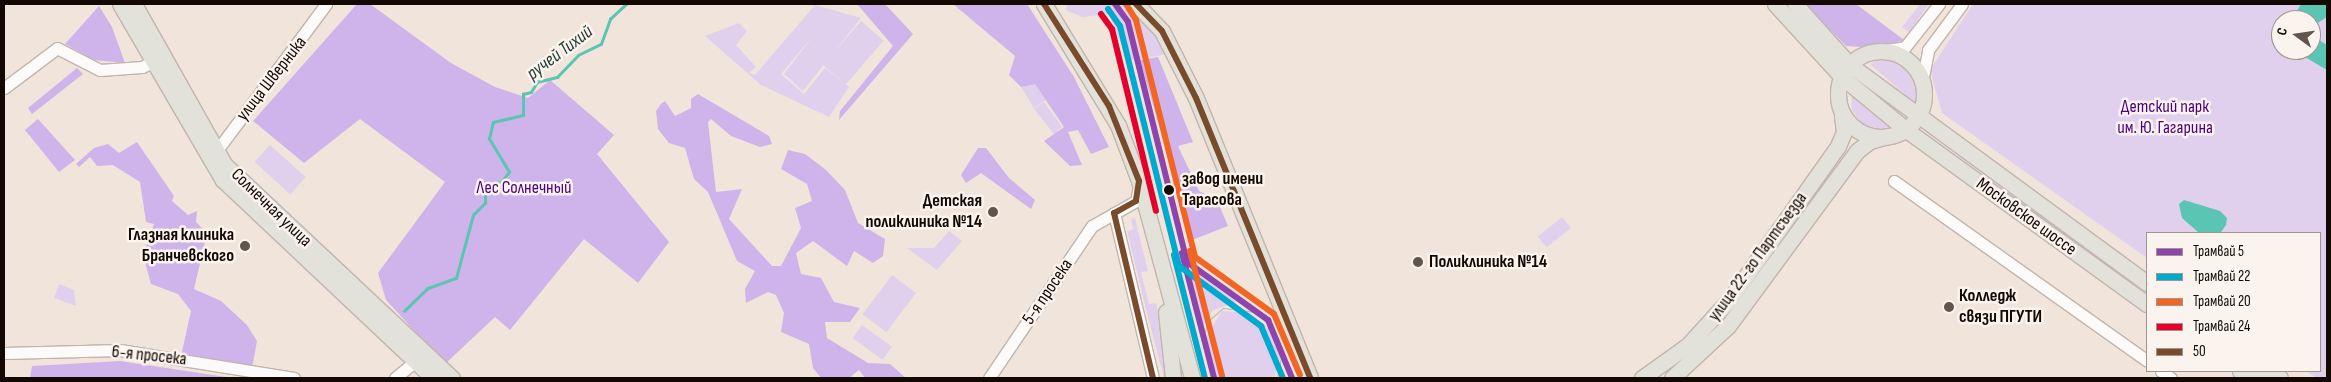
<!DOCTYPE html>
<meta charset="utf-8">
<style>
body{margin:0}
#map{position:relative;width:2331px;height:382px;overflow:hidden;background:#f1e4db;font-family:"Sofia Sans Condensed",sans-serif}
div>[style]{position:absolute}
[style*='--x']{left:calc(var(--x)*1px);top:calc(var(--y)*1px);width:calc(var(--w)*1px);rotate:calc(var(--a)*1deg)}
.green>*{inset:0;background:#e0d0ee;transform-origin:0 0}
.forest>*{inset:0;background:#ceb4ea}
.water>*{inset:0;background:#5ac5b2}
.stream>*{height:2.5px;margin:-1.25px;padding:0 1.25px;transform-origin:1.25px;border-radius:1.25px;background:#5ac5b2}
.roads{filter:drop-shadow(1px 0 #c1b5ac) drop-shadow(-1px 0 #c1b5ac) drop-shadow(0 1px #c1b5ac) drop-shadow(0 -1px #c1b5ac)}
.minor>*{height:11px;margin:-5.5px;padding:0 5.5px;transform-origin:5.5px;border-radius:5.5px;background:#fdfbfa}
.major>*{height:15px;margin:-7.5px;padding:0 7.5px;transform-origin:7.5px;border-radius:7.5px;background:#e2e1da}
.major>.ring{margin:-7.5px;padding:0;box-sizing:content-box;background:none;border:15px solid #e2e1da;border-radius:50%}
.tram>*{height:1px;margin:-0.5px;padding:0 0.5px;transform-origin:0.5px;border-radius:0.5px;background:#bbb8b6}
.bus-1>*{height:6px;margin:-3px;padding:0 3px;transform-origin:3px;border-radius:3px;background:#7a4b2a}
.tram-1>*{height:6px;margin:-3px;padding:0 3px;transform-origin:3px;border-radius:3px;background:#8e44ad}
.tram-2>*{height:6px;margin:-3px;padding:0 3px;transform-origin:3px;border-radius:3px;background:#00a9ce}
.tram-3>*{height:6px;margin:-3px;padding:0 3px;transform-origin:3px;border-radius:3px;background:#f26522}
.tram-4>*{height:6px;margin:-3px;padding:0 3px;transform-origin:3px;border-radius:3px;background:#e4002b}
.dots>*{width:14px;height:14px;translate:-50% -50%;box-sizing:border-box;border:2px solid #fbf3ed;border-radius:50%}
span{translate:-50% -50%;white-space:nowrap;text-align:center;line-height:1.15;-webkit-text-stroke:5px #fbf3ed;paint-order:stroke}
.street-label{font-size:18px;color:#140802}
.park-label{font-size:18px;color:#4a0089}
.stop-label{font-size:18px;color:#140802;font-weight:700}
.left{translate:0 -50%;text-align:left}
.poi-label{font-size:18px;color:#140802;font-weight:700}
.right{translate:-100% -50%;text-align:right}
.water-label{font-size:19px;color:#1c3933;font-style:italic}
.frame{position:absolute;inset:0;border:5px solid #140802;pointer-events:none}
.legend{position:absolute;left:2146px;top:232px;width:175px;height:140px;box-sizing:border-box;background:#fbf3ed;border:1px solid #9f958f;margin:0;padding:6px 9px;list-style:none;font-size:15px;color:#140802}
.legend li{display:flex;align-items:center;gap:10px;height:25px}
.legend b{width:25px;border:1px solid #9f958f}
.north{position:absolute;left:2271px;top:10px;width:50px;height:50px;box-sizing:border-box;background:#fbf3ed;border:1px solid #9f958f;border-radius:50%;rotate:284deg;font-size:14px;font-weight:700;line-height:20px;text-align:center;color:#140802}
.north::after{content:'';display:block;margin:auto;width:18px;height:22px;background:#61554e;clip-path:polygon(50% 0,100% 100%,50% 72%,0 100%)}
</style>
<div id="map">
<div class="green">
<i style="clip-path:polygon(1067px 4px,1135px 4px,1174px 53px,1128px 61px,1109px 14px,1082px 17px,1066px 10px)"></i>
<i style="clip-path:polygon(1920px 4px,1929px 4px,1909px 32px,1902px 27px)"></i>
<i style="clip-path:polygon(evenodd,1973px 4px,2327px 4px,2327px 378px,2317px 378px,2306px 371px,2320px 371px,2320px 233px,2147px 233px,2147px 258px,1942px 113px,1930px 70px,1973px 4px,2281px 20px,2311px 20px,2311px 50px,2281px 50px,2281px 20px)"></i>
<i style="clip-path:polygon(815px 5px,861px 18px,803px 91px,784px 74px,813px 36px,781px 74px,804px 94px,825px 68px,849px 87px,829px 117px,761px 85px,705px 36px,739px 23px,747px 31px,736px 45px,756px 67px,749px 73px,755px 75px)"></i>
<i style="left:861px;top:21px;width:30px;height:58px;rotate:41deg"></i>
<i style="clip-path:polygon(1878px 60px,1893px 61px,1911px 73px,1917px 87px,1915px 103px,1870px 64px)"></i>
<i style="clip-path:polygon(1035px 83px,1046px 100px,1034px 108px,1021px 87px)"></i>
<i style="clip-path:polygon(1851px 92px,1892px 126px,1880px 129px,1862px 124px,1852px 110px)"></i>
<i style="clip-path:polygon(1044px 102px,1062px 127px,1054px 134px,1034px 109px)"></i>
<i style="left:270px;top:145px;width:48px;height:23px;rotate:42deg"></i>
<i style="left:1562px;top:217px;width:14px;height:31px;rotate:51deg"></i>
<i style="clip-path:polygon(1135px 218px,1148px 271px,1141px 272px,1149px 304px,1156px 303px,1176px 378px,1164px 378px,1147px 313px,1127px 231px,1133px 229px,1131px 219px)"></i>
<i style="clip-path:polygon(949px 231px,962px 241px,937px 270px,907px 248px,934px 248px)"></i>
<i style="clip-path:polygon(1189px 267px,1236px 302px,1213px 310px,1202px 327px)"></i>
<i style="left:892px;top:275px;width:30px;height:49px;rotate:37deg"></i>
<i style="clip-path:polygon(59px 284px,74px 290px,76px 306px,54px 298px)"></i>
<i style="clip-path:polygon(1222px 311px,1250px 313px,1272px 331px,1280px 357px,1274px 378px,1217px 378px,1204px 340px)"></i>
<i style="left:862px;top:325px;width:37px;height:16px;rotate:36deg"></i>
</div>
<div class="forest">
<i style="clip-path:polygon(357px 4px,370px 4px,451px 63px,495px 87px,528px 98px,550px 80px,614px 135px,597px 154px,669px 242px,638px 283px,584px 239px,510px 330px,495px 317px,445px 364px,386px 300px,378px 273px,445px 182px,360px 119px,304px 163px,253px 121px)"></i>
<i style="clip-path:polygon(857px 4px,885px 4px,913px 34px,839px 120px,840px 111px,893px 46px)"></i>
<i style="clip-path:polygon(953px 4px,1027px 4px,1074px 77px,1109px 147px,1091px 154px,1078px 130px,1068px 132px,1082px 165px,1070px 166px,1044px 141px,1064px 127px,1035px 84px,1021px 87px,1009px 75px,1015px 56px)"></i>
<i style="clip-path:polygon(1805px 4px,1856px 4px,1904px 40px,1878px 48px,1846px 46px)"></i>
<i style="clip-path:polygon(99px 6px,112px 27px,125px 63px,94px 60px,65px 44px)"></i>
<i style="clip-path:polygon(1158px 57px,1193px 142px,1178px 146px,1199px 191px,1217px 200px,1228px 226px,1192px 240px,1140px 60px)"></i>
<i style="clip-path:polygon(77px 68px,83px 74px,32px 114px,28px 108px)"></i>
<i style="clip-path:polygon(698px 94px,769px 136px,772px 144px,760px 147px,731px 136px,711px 119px,708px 122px,716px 192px,742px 189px,729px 219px,772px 266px,781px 266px,801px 228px,795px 208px,812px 201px,807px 184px,781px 169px,788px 150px,805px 154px,826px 170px,845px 190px,858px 223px,885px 239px,883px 256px,873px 263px,854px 251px,847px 266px,813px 241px,796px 253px,801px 274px,821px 278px,834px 302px,860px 308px,850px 322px,825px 322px,827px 338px,868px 363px,890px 364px,906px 378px,865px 378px,859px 370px,849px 378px,821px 378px,813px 368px,809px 344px,781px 332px,784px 313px,776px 295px,768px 292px,746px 303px,745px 289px,755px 271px,737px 261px,708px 192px,694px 179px,685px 148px,669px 143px,658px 129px,656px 111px,661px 104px,665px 101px,675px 116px,691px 108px,691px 99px)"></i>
<i style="clip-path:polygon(38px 119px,75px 160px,59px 172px,25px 130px)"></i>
<i style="clip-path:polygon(137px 142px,174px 196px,172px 201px,188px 215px,197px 211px,196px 222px,207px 233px,194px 289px,221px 301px,247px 325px,257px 341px,252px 368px,181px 356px,191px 311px,178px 294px,151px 284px,143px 255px,154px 224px,146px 222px,140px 182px,113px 165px,97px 166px,90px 157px,79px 167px,76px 164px,94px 148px,108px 144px,119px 153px)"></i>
<i style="clip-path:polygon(978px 148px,986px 148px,1009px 178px,1035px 200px,1031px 209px,981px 173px,966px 183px,961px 175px)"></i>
<i style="clip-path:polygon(120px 361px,233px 378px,30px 378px,32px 366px)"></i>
</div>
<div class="water">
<i style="clip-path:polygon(2301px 4px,2326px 4px,2327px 17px,2311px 27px,2311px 20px,2292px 20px)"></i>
<i style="clip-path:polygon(2311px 35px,2327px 45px,2327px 70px,2293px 50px,2311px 50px)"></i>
<i style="clip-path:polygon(2184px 200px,2220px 211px,2227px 218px,2226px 225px,2221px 232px,2198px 232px,2182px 218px,2179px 204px)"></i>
</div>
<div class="stream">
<i style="--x:404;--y:311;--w:33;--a:-44"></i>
<i style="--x:428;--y:288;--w:30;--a:-20"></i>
<i style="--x:456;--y:278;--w:65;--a:-74.9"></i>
<i style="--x:473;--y:215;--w:17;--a:-45"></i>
<i style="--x:485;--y:203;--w:17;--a:-90"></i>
<i style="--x:485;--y:186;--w:16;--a:-14"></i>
<i style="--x:501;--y:182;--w:13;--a:-51"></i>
<i style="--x:509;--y:172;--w:39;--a:-121"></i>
<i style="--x:489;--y:139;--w:17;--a:-77"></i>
<i style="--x:493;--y:122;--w:31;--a:-13"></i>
<i style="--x:523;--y:115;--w:21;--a:-90"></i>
<i style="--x:523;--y:94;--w:8;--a:-14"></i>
<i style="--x:531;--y:92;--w:12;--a:-59"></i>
<i style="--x:537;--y:82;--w:21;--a:-14"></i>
<i style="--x:557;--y:77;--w:30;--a:-46"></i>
<i style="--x:578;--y:55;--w:25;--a:-26"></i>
<i style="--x:601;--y:44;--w:27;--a:-70"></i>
<i style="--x:610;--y:19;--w:22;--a:-43"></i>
</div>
<div class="roads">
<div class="minor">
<i style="--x:1880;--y:51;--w:25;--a:-9"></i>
<i style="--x:1905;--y:47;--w:55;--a:-51.7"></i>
<i style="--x:1922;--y:82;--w:33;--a:-79"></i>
<i style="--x:1928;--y:50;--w:57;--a:-53.5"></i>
<i style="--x:4;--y:88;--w:66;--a:-37"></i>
<i style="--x:57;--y:48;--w:48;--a:27.1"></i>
<i style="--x:100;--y:70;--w:42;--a:-4.1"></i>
<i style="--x:142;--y:67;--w:20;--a:-27"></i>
<i style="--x:215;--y:153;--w:186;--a:-53.3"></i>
<i style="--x:1894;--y:181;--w:310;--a:35.4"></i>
<i style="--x:1114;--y:213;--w:170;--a:76.7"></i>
<i style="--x:4;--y:353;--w:116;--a:-1.5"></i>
<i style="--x:120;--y:350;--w:176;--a:9.1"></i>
<i style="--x:2161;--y:371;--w:12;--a:35"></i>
<i style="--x:395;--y:378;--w:26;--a:-40"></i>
<i style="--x:989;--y:378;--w:184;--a:-55.9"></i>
<i style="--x:1092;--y:226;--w:51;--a:-29.6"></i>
<i style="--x:1136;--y:201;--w:16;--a:-79"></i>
</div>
<div class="major">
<i style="--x:120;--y:4;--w:204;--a:59.7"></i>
<i style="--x:223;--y:180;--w:289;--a:43.3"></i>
<i style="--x:134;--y:4;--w:184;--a:60.6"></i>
<i style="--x:224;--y:164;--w:313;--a:43.2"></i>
<i style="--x:1044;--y:4;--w:142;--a:58.6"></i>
<i style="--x:1118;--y:125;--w:60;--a:69.4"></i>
<i style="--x:1139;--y:181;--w:204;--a:74.9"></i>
<i style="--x:1136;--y:4;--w:37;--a:46"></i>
<i style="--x:1162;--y:31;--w:75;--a:63.1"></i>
<i style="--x:1196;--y:98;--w:302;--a:67.8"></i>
<i style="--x:1775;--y:4;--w:99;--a:47.5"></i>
<i style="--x:1842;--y:77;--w:82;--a:39.5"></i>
<i style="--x:1905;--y:129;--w:299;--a:35.9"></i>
<i style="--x:1795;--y:4;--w:82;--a:48"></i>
<i style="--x:1850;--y:65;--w:368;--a:36.3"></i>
<i class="ring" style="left:1838px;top:51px;width:71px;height:71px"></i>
<i style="--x:1166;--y:312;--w:66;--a:83.9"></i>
<i style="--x:2240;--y:371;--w:13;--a:32"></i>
<i style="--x:2255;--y:371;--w:12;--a:35"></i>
<i style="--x:2269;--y:371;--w:13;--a:32"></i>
<i style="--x:1642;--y:378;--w:57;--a:-35.7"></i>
<i style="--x:1688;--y:345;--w:61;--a:-47.7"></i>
<i style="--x:1729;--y:300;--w:189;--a:-54.7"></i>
<i style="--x:1838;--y:146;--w:15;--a:-67"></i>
<i style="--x:1844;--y:132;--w:17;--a:-97"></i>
<i style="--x:1672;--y:378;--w:76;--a:-42.9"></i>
<i style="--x:1728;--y:326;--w:217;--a:-53.6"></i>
<i style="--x:1857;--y:151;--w:16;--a:-38"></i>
<i style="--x:1870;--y:141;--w:19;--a:-16"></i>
</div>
</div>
<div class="tram">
<i style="--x:1203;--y:338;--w:18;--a:-74"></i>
<i style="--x:1208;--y:321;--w:20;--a:-41"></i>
<i style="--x:1223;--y:308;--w:33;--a:7"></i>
<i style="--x:1277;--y:378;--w:26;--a:-79"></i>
</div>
<div class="bus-1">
<i style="--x:1044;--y:4;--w:121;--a:57.5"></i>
<i style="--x:1109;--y:106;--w:81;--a:68.2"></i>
<i style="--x:1139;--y:181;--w:20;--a:99"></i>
<i style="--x:1136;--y:201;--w:25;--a:151"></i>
<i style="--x:1114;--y:213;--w:170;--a:76.7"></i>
<i style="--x:1136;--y:4;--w:37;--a:46"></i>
<i style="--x:1162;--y:31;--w:75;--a:63.1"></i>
<i style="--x:1196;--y:98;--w:302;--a:67.8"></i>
</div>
<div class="tram-1">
<i style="--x:1115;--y:4;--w:22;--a:54"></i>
<i style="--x:1128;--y:22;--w:247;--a:76.2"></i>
<i style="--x:1187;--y:262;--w:100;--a:35.6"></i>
<i style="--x:1268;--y:320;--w:63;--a:67.5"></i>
<i style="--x:1182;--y:253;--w:129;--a:75.6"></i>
</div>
<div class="tram-2">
<i style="--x:1108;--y:9;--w:21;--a:55"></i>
<i style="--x:1120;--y:26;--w:247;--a:76.2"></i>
<i style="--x:1179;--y:266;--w:102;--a:36.2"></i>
<i style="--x:1261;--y:326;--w:56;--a:67.1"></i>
<i style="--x:1174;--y:255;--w:127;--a:75.9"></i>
</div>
<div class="tram-3">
<i style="--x:1126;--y:4;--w:19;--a:58"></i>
<i style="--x:1136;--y:20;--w:244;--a:76"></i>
<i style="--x:1195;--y:257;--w:97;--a:35.8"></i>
<i style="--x:1274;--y:314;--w:66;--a:66.9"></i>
<i style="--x:1190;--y:251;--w:129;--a:75.6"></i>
</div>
<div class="tram-4">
<i style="--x:1101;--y:14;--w:19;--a:54"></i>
<i style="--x:1112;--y:29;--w:187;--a:76.4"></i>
</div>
<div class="dots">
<i style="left:1169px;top:190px;background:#140802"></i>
<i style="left:993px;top:212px;background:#61554e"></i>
<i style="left:245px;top:246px;background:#61554e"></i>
<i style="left:1418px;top:262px;background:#61554e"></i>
<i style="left:1949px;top:307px;background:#61554e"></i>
</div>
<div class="street-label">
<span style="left:272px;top:79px;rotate:-52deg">улица Шверника</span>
<span style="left:271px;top:208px;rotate:44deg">Солнечная улица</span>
<span style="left:2026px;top:217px;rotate:36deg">Московское шоссе</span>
<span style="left:1758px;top:257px;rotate:-54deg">улица 22-го Партсъезда</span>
<span style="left:1048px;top:292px;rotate:-56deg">5-я просека</span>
<span style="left:149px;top:356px;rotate:6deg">6-я просека</span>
</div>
<div class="park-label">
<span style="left:2165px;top:118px">Детский парк<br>им. Ю. Гагарина</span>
<span style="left:524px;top:188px">Лес Солнечный</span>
</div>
<div class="stop-label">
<span class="left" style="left:1182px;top:190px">завод имени<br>Тарасова</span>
</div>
<div class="poi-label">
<span class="right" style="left:982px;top:212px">Детская<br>поликлиника №14</span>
<span class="right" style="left:234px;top:246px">Глазная клиника<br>Бранчевского</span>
<span class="left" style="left:1429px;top:262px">Поликлиника №14</span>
<span class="left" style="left:1959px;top:307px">Колледж<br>связи ПГУТИ</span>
</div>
<div class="water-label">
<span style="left:560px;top:53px;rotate:-37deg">ручей Тихий</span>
</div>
<div class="frame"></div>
<ul class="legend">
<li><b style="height:6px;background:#8e44ad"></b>Трамвай 5</li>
<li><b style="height:6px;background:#00a9ce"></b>Трамвай 22</li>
<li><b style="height:6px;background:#f26522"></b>Трамвай 20</li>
<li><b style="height:6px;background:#e4002b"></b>Трамвай 24</li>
<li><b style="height:6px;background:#7a4b2a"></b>50</li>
</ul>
<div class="north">С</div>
</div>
